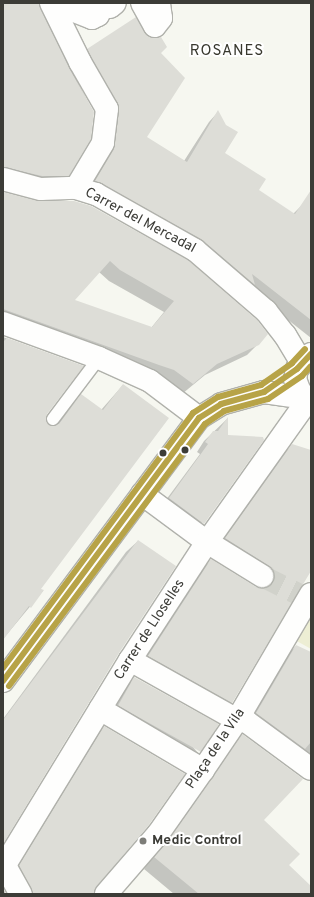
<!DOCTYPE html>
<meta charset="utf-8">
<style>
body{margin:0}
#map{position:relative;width:314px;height:897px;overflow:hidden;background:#f6f7f0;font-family:Overpass,sans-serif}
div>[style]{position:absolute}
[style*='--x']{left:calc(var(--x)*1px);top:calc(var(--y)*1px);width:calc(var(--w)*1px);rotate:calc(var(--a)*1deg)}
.green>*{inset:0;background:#edeed4}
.shadow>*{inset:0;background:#0003}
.building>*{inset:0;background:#ddddd7;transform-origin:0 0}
.street-tunnel>*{height:22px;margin-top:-11px;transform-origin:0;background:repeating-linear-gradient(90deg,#d1d2cb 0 22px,transparent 0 33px)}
.roads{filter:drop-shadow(1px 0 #b0b1ab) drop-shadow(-1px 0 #b0b1ab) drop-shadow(0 1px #b0b1ab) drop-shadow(0 -1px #b0b1ab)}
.lane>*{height:12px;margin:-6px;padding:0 6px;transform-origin:6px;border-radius:6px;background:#fefefd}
.street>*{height:22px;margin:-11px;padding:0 11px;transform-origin:11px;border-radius:11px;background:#fefefd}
.secondary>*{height:22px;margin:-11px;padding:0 11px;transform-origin:11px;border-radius:11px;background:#fefefd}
.bus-1>*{height:6px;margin:-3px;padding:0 3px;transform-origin:3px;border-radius:3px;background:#b7a347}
.bus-2>*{height:6px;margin:-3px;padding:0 3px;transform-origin:3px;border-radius:3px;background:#b7a347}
.bus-3>*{height:6px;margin:-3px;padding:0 3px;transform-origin:3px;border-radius:3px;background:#b7a347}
.dots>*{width:11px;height:11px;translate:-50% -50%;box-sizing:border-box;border:2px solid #fff;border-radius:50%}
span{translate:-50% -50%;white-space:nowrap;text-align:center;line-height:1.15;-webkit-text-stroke:4px #fff;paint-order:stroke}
.street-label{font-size:14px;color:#3c3c37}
.poi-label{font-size:14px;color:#3c3c37;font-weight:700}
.left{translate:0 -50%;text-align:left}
.neighbourhood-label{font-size:15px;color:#38382e;letter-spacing:1px}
.frame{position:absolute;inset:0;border:4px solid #3c3c37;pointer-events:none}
</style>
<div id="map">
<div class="green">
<i style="clip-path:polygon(311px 617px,311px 649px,295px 640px)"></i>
</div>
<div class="shadow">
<i style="clip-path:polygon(3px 3px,37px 3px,93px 112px,68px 175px,57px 186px,3px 181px)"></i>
<i style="clip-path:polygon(88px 49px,160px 53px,145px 137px,184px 161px,209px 122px,218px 112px,224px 153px,257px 190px,293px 214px,302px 205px,311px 211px,311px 338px,249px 289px,86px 191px,110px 120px,78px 59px)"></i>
<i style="clip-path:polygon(evenodd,3px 193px,258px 344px,247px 355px,205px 375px,182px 394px,3px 324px,3px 193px,99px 272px,109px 281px,164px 312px,151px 328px,73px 301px,99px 272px)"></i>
<i style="clip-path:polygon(3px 337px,82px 366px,46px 414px,45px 422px,48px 426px,56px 425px,81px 395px,101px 410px,123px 385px,40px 589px,43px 591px,3px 639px)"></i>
<i style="clip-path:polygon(227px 419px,227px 436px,263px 440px,194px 533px,160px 508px,200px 454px,197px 452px,204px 441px)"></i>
<i style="clip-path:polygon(292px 445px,311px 451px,311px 569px,232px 702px,220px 714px,137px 667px,199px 572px,211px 560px,255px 588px,263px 588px,257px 577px,214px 550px,281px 457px)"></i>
<i style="clip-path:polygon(138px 541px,118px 653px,3px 842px,3px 719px,126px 552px)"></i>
<i style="clip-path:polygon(296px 646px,311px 654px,311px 776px,245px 725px,284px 658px)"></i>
<i style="clip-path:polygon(135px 678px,198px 753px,189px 762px,109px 714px,126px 687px)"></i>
<i style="clip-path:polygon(104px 727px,96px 885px,93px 894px,18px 894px,8px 877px,93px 739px)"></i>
<i style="clip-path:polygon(243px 735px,263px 820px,287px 865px,311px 889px,306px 894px,174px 894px,144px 869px,231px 747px)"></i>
<i style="clip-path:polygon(3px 888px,6px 894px,3px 894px)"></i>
</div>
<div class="building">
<i style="clip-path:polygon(3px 3px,39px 3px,69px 68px,94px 112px,91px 139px,69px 176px,42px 176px,3px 167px)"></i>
<i style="clip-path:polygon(136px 17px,148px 36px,161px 37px,167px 47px,161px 53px,185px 78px,147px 137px,187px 162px,218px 110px,226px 125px,238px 132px,225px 153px,266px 179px,259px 190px,295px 214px,311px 190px,311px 320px,252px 274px,255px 285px,201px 239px,95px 181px,114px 149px,119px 110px,87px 49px)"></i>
<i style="clip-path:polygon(evenodd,3px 192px,38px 201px,74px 201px,91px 206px,188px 260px,257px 320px,268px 334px,259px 345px,217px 364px,193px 384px,174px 370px,159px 365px,3px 309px,3px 192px,110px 261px,120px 270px,174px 301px,152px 327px,75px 300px,110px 261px)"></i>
<i style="clip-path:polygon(7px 338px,84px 366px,47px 414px,46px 422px,49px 425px,59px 424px,81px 394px,103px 410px,123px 384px,169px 418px,41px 589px,44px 590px,31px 608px,29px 606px,3px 640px,3px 342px)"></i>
<i style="clip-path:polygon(228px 417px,228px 435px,263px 437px,264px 440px,204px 524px,169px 498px,208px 444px,205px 442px,213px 431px,218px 431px)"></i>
<i style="clip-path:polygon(292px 444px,311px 450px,311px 571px,232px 703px,148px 656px,211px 559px,256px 587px,268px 587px,272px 583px,274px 576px,269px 566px,225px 538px)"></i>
<i style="clip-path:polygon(138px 540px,176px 566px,119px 653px,3px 844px,3px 720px)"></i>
<i style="clip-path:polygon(296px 645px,311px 652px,311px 742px,305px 749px,256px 713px)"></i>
<i style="left:134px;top:677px;width:97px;height:33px;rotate:29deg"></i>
<i style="clip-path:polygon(104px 726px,185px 774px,148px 826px,97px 886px,94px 894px,33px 894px,19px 865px)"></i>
<i style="clip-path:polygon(242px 734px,303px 779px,264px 820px,300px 854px,289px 865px,311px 886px,311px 894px,199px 894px,154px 857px)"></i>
</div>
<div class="street-tunnel">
<i style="--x:262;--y:576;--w:40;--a:26.6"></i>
</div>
<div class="roads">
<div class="lane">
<i style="--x:53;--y:419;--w:76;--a:-53"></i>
</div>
<div class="street">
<i style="--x:54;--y:3;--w:41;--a:21.5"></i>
<i style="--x:92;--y:18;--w:7;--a:-27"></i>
<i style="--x:98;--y:15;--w:13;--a:-113"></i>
<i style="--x:108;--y:3;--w:4;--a:63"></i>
<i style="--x:110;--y:7;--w:6;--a:-39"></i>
<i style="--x:142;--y:3;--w:26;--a:61"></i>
<i style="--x:155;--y:26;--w:10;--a:-53"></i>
<i style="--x:161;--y:18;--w:15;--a:-98"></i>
<i style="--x:3;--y:179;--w:39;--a:15"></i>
<i style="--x:41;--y:189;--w:35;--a:-2"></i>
<i style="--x:76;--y:188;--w:21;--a:17"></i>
<i style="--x:96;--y:194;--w:114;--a:29.5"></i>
<i style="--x:195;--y:250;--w:94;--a:40.7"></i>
<i style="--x:266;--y:311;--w:31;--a:52"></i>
<i style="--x:285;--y:335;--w:31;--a:59"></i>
<i style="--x:3;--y:323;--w:102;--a:20"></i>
<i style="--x:99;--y:358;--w:56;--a:24.3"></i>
<i style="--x:150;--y:381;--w:61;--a:37.1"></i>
<i style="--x:142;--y:494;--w:81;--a:36.4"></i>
<i style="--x:207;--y:542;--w:65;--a:31.7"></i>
<i style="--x:130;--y:660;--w:123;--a:29.3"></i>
<i style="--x:237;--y:720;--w:10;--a:11"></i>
<i style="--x:247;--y:722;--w:79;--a:36.3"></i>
<i style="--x:100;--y:709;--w:120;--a:30.6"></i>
<i style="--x:3;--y:862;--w:37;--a:61"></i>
<i style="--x:3;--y:868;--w:244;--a:-58.6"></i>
<i style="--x:130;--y:660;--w:141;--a:-56.9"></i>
<i style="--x:207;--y:542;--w:174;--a:-54.6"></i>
<i style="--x:106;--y:894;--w:79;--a:-49.1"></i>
<i style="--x:158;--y:834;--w:78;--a:-54.9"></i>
<i style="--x:203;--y:770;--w:60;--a:-55.8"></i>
<i style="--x:237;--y:720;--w:146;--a:-59.6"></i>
</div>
<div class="secondary">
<i style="--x:51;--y:3;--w:66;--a:63.8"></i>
<i style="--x:80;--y:62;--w:54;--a:60.1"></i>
<i style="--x:107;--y:109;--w:34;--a:97"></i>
<i style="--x:103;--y:143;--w:52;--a:121"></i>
<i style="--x:311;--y:354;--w:21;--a:133"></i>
<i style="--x:297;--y:369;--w:10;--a:101"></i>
<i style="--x:295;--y:379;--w:14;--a:69"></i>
<i style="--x:300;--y:392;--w:14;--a:39"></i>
<i style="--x:3;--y:681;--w:328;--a:-53.3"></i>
<i style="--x:199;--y:418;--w:26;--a:-32"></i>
<i style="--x:221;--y:404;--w:45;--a:-15.6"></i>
<i style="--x:264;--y:392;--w:41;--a:8.3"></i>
</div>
</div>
<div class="bus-1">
<i style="--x:3;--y:681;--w:328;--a:-53.3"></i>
<i style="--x:199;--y:418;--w:26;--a:-32"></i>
<i style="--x:221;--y:404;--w:45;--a:-15.6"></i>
<i style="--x:264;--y:392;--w:40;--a:-34.9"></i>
<i style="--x:297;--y:369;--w:21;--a:-47"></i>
</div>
<div class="bus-2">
<i style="--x:9;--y:686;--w:327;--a:-53.2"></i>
<i style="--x:205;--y:424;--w:23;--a:-34"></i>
<i style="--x:224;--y:411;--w:46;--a:-15.3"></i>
<i style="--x:268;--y:399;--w:41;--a:-34.1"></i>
<i style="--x:302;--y:376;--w:13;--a:-48"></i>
</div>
<div class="bus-3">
<i style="--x:3;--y:668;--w:318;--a:-53.3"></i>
<i style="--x:193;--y:413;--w:30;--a:-33"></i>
<i style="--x:218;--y:397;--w:45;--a:-15.6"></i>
<i style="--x:261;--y:385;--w:38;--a:-35"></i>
<i style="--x:292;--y:363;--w:19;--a:-47"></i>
</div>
<div class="dots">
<i style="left:185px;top:450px;background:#3c3c37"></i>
<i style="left:163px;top:453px;background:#3c3c37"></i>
<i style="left:143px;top:841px;background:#7d7d78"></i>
</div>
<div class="street-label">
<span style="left:140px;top:221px;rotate:28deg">Carrer del Mercadal</span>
<span style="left:150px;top:630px;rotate:-57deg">Carrer de Lloselles</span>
<span style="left:216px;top:749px;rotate:-56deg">Plaça de la Vila</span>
</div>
<div class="poi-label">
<span class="left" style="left:152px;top:841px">Medic Control</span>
</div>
<div class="neighbourhood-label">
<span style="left:227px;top:52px">ROSANES</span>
</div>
<div class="frame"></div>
</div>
